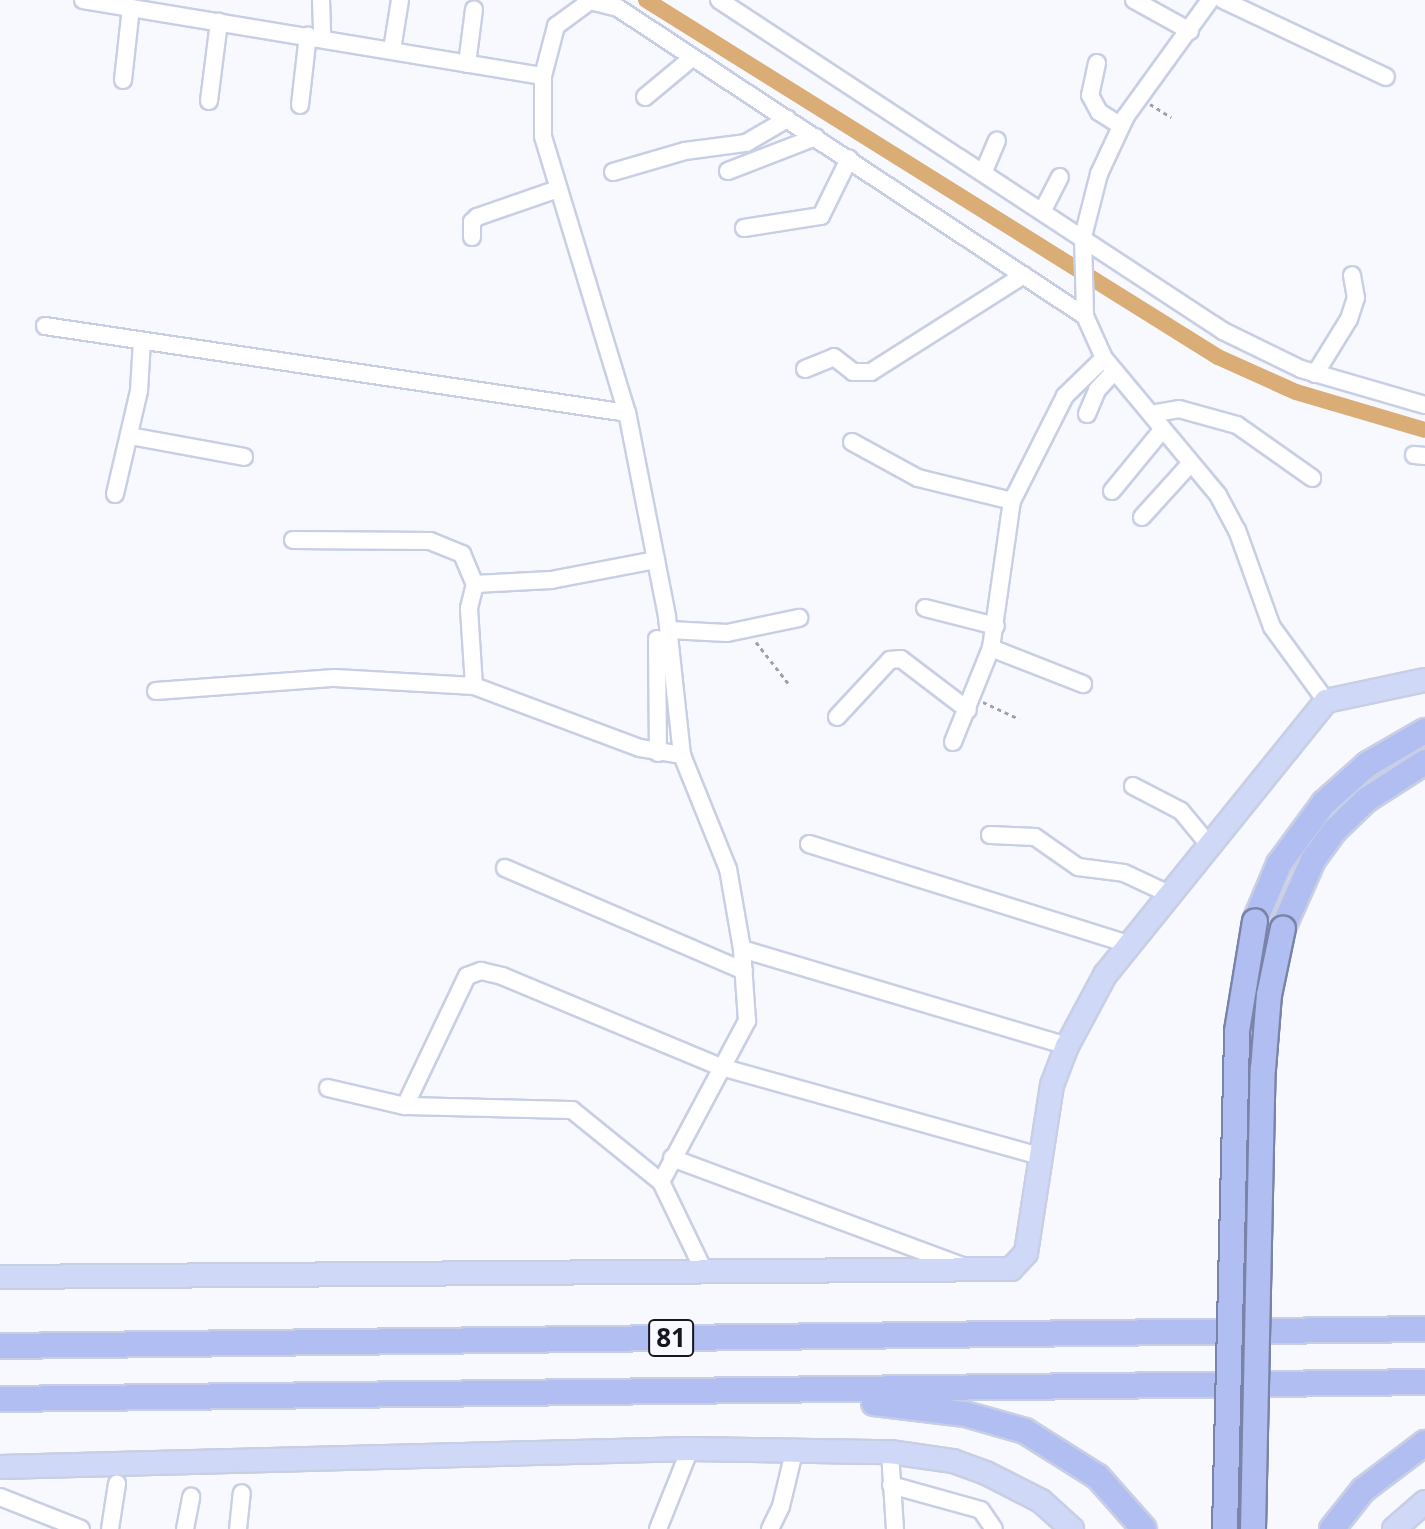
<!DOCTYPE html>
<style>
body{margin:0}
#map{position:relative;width:1425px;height:1529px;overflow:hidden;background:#f8f9fe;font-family:"Noto Sans",sans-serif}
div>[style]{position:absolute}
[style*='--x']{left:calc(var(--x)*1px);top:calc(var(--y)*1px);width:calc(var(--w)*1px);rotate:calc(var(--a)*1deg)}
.canal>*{height:16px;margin:-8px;padding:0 8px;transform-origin:8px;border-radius:8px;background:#d9ad75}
.path>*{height:3px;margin-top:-1.5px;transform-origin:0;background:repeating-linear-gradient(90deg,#a0a1a8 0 4px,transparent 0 8px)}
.roads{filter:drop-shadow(2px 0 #c8cfe5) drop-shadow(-2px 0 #c8cfe5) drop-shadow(0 2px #c8cfe5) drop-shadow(0 -2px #c8cfe5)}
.minor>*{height:16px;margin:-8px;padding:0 8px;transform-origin:8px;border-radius:8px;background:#fff}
.major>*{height:22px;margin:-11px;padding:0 11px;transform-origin:11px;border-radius:11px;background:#d0d8f7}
.highway>*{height:24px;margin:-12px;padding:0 12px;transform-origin:12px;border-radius:12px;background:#b0bef2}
.bridges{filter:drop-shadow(2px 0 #7a84a8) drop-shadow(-2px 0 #7a84a8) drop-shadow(0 2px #7a84a8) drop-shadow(0 -2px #7a84a8)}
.highway-bridge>*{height:24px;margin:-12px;padding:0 12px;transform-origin:12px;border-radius:12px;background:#b0bef2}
span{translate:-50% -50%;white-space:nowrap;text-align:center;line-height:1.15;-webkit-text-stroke:8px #f8f9fe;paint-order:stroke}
.shield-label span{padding:2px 6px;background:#f8f9fe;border:2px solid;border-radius:6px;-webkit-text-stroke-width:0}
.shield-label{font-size:26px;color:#15171f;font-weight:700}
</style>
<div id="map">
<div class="canal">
<i style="--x:646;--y:0;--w:674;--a:31.97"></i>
<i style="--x:1218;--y:357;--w:85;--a:24.2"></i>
<i style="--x:1296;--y:392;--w:134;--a:16.4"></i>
</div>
<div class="path">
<i style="--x:1150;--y:104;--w:25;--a:32"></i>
<i style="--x:756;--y:642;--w:52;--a:52"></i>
<i style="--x:983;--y:702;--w:40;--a:25"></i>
</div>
<div class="roads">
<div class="minor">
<i style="--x:83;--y:0;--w:466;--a:9.4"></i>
<i style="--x:321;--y:0;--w:38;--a:88"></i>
<i style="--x:719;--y:0;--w:603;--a:33.29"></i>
<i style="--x:1223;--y:331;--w:87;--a:26"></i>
<i style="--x:1301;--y:369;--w:129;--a:16.2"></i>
<i style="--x:1134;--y:0;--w:64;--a:29"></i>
<i style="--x:1210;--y:0;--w:143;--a:125.9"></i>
<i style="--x:1126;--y:116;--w:64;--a:115"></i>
<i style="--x:1099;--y:174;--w:65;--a:104.3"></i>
<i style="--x:1083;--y:237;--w:79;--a:88.5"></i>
<i style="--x:1085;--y:316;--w:46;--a:65.7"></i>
<i style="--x:1104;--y:358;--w:178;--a:50.2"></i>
<i style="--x:1218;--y:495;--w:40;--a:62"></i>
<i style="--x:1237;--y:530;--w:103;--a:70.2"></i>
<i style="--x:1272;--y:627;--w:92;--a:53.9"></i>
<i style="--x:1223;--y:0;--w:180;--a:25.3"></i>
<i style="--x:392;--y:50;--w:51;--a:-80.9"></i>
<i style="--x:1097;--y:63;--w:33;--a:102"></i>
<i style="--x:1090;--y:95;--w:19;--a:62"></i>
<i style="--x:1099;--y:112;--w:26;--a:32"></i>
<i style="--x:467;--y:64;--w:55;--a:-82.7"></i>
<i style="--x:123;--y:80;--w:72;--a:-83.7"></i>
<i style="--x:645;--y:97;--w:62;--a:-39.8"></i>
<i style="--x:209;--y:101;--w:80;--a:-82.8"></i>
<i style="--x:300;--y:105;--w:70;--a:-83.5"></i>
<i style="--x:728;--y:171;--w:94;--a:-21.1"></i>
<i style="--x:984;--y:171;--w:33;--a:-67"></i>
<i style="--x:613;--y:172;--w:75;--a:-16.3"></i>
<i style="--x:685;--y:151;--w:62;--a:-7.5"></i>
<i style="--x:746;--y:143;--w:48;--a:-30.3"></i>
<i style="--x:1043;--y:210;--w:37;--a:-63"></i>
<i style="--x:744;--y:228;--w:78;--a:-8.9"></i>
<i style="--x:821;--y:216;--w:64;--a:-63.8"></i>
<i style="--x:472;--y:237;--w:15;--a:-90"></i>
<i style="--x:472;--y:222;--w:7;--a:-45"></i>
<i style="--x:477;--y:217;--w:86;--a:-19.1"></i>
<i style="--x:45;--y:326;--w:588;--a:8.5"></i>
<i style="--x:805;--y:369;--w:31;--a:-22"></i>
<i style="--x:834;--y:357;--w:24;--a:38"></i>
<i style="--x:853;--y:372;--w:18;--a:0"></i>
<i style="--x:871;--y:372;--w:181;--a:-32.4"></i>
<i style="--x:1315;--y:374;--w:65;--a:-58.3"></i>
<i style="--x:1349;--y:319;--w:22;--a:-72"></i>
<i style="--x:1356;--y:298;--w:23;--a:-100"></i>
<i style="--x:1087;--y:414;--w:26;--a:-67"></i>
<i style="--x:1097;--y:390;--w:26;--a:-47"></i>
<i style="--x:1151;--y:414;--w:28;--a:-10"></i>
<i style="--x:1179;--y:409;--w:60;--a:15.4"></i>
<i style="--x:1237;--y:425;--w:92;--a:35.2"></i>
<i style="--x:130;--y:436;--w:116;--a:10.4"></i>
<i style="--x:852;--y:442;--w:75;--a:28.6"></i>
<i style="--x:918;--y:478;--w:97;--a:13.7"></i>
<i style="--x:1414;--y:455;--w:11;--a:5"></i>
<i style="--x:1112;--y:491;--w:80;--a:-50.6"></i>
<i style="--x:115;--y:494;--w:106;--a:-76.9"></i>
<i style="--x:139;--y:391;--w:50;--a:-86.6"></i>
<i style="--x:1142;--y:517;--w:72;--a:-47.8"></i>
<i style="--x:293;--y:540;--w:137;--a:0.4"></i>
<i style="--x:430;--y:541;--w:35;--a:22"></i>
<i style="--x:462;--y:554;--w:33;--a:67"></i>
<i style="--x:925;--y:608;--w:73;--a:14.2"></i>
<i style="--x:669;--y:630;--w:58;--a:3"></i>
<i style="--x:727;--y:633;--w:74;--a:-11.8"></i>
<i style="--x:657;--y:639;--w:114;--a:89.5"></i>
<i style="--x:991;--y:648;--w:99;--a:21.4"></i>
<i style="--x:474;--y:686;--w:78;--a:-93.7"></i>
<i style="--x:469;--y:608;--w:25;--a:-76"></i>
<i style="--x:475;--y:584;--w:76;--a:-3"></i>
<i style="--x:551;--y:580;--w:107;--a:-10.8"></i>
<i style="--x:156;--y:691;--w:179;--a:-4.2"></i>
<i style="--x:335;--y:678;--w:139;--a:3.3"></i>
<i style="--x:474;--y:686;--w:177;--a:20.5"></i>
<i style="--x:640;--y:748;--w:43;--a:9.5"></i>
<i style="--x:837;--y:717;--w:78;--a:-47.1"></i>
<i style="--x:890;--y:660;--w:11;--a:-5"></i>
<i style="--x:901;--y:659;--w:84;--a:37.3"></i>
<i style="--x:953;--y:742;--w:101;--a:-68"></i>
<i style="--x:991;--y:648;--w:148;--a:-81.9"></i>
<i style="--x:1012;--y:501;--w:118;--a:-63.2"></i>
<i style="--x:1065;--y:396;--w:54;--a:-44.3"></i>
<i style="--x:1133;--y:786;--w:54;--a:27.5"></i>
<i style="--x:1181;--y:811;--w:45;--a:50.4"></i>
<i style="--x:990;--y:835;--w:45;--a:2.5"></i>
<i style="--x:1035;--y:837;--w:52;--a:34.9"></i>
<i style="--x:1078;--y:867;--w:46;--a:7.4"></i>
<i style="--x:1124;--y:873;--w:52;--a:25.1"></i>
<i style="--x:809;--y:844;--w:334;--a:17.4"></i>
<i style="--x:505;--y:868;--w:260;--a:23.3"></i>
<i style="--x:742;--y:949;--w:339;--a:16.6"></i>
<i style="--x:328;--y:1088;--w:79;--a:13.2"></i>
<i style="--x:672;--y:1158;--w:309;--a:20.4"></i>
<i style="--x:661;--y:1182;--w:114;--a:-141"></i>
<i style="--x:572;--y:1110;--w:167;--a:-178.6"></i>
<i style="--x:405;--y:1106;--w:144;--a:-64.5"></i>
<i style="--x:467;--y:976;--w:15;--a:-20"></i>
<i style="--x:481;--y:971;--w:22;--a:13"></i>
<i style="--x:502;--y:976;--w:237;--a:22.6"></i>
<i style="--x:721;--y:1067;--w:328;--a:15.6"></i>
<i style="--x:705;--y:1273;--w:101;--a:-115.8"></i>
<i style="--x:661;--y:1182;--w:183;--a:-61.9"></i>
<i style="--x:747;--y:1021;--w:72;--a:-94"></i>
<i style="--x:742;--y:949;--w:81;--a:-99.9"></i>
<i style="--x:728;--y:869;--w:123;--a:-112"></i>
<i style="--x:682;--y:755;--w:140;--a:-96.2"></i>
<i style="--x:667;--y:616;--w:207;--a:-101.1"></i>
<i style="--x:627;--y:413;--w:289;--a:-106.9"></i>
<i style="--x:543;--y:136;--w:60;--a:-90"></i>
<i style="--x:543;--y:76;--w:52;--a:-75.4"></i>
<i style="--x:556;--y:26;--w:42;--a:-36.3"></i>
<i style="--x:590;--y:1;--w:29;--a:14"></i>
<i style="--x:618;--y:8;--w:559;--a:33.41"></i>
<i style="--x:890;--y:1452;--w:77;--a:86.3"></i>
<i style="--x:891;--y:1485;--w:93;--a:15.5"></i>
<i style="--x:981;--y:1510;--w:23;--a:56"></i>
<i style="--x:0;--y:1497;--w:87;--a:21.6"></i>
<i style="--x:110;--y:1529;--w:46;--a:-81.2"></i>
<i style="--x:185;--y:1529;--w:33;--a:-79"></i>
<i style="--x:238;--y:1529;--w:36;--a:-84"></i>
<i style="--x:658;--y:1529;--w:86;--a:-68.2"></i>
<i style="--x:770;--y:1529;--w:25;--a:-64"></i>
<i style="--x:781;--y:1506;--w:60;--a:-76.4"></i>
</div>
<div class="major">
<i style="--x:0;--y:1277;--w:1011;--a:-0.45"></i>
<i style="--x:1011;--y:1269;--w:22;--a:-47"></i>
<i style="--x:1026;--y:1253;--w:170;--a:-81.2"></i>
<i style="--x:1052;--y:1085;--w:42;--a:-69"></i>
<i style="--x:1067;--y:1046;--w:81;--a:-61.8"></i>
<i style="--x:1105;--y:975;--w:352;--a:-51.1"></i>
<i style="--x:1326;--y:701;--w:101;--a:-12"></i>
<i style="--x:0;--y:1467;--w:690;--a:-1.49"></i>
<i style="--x:690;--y:1449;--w:200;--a:0.9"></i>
<i style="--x:890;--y:1452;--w:64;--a:8.1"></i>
<i style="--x:953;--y:1461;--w:35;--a:20"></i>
<i style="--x:986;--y:1473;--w:62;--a:27"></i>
<i style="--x:1041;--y:1501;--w:42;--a:42.1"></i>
<i style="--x:1394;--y:1529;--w:41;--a:-41.1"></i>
</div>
<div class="highway">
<i style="--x:1255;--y:921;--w:62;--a:-67.2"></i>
<i style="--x:1279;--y:864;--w:76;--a:-53.6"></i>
<i style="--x:1324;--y:803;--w:59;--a:-41.6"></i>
<i style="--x:1368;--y:764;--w:66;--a:-30.1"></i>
<i style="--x:1283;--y:928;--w:74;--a:-66.2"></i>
<i style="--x:1313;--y:860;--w:37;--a:-54"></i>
<i style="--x:1335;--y:830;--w:43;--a:-44.1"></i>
<i style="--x:1366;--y:800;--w:70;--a:-32.8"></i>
<i style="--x:0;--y:1346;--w:1425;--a:-0.68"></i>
<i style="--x:0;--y:1399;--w:1425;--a:-0.68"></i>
<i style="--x:874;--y:1403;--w:92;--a:6.9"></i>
<i style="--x:965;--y:1414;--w:62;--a:15.8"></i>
<i style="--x:1025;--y:1431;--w:86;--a:32.2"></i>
<i style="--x:1098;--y:1477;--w:69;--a:48.5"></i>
<i style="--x:1332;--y:1529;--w:50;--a:-51.5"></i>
<i style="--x:1363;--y:1490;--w:78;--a:-37.2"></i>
</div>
</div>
<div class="bridges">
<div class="highway-bridge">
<i style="--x:1225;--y:1529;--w:498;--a:-88.6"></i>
<i style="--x:1237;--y:1031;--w:111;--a:-80.7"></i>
<i style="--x:1253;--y:1529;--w:460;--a:-88.8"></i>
<i style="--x:1263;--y:1069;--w:74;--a:-85.4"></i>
<i style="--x:1269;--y:995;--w:68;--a:-78.2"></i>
</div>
</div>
<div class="shield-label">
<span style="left:671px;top:1338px">81</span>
</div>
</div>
